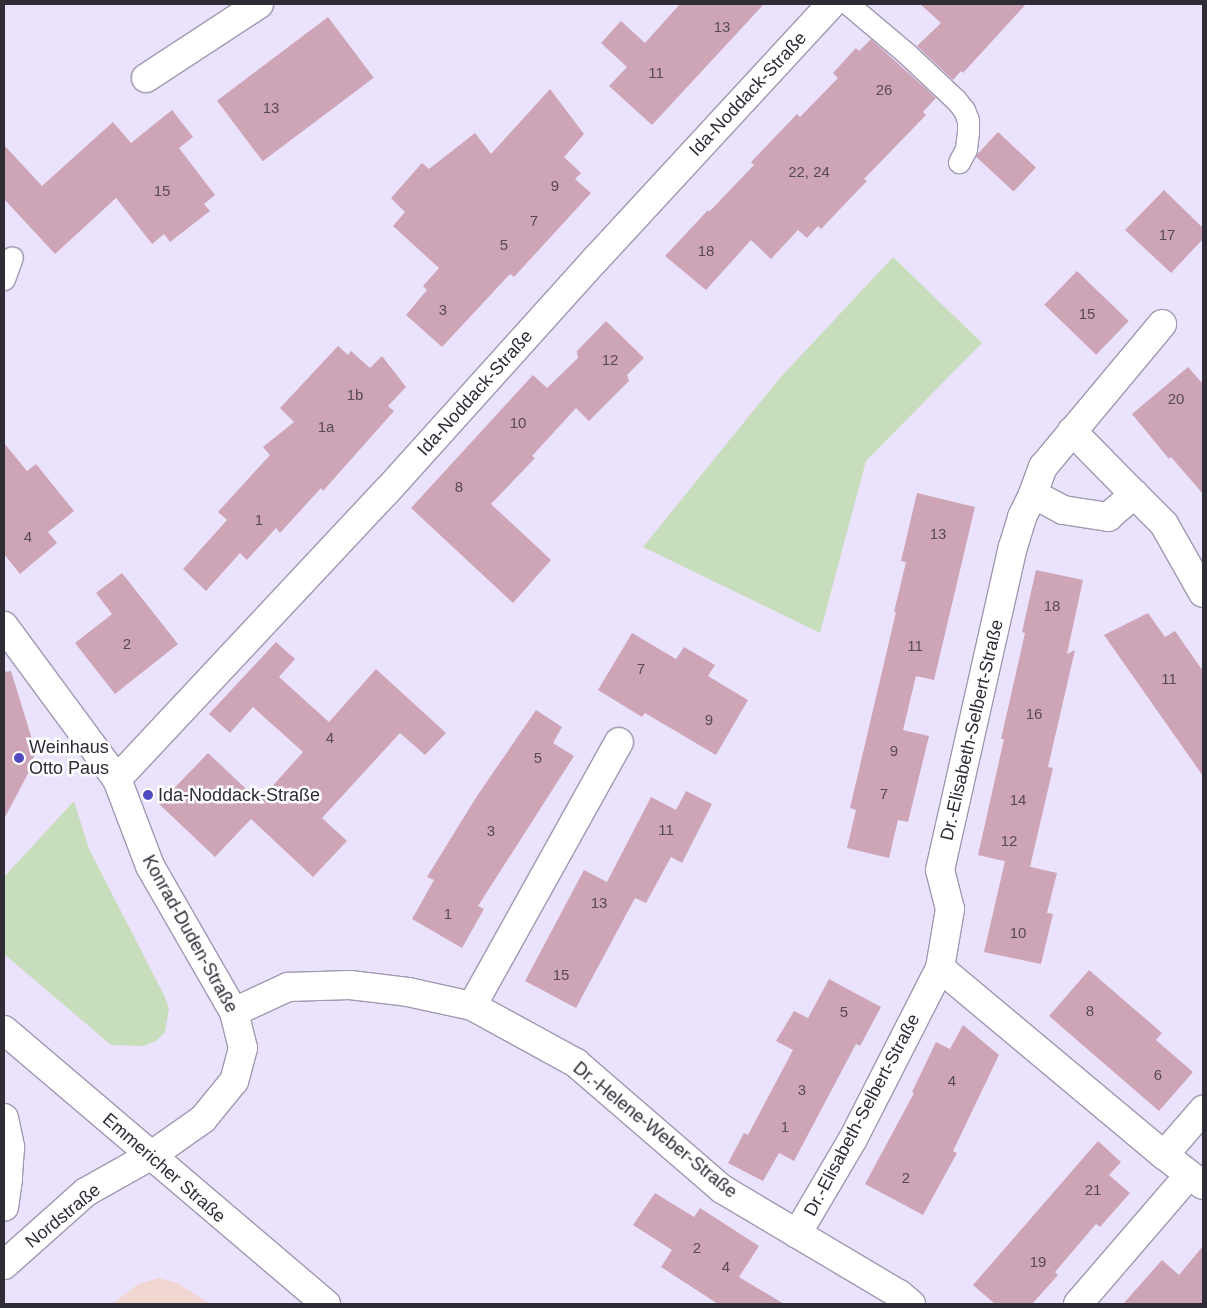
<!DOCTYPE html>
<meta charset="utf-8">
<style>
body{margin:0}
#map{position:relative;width:1207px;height:1308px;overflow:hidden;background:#ebe3fd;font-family:Helvetica,sans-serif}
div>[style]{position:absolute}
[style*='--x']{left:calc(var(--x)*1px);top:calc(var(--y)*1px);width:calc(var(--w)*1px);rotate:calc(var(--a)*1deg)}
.commercial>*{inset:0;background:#f1d7d2}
.green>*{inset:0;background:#c8ddbc}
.building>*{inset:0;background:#cea5b7;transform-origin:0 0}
.roads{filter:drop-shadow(1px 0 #a099b1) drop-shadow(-1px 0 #a099b1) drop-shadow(0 1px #a099b1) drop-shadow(0 -1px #a099b1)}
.service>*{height:21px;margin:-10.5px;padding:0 10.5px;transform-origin:10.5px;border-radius:10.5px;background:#fff}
.minor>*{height:28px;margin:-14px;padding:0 14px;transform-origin:14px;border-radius:14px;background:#fff}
.tertiary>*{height:28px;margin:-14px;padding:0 14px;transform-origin:14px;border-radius:14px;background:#fff}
.secondary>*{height:28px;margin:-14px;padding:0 14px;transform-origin:14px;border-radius:14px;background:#fff}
.dots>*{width:14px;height:14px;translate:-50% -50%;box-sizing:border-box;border:2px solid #fff;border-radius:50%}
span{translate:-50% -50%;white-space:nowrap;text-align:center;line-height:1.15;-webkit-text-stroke:5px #fff;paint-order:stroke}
.number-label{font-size:15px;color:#574a56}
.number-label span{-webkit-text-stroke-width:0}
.street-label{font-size:18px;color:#2f2c36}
.poi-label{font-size:18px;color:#2f2c36}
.left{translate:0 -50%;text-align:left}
.frame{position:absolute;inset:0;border:5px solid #2f2c36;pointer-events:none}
</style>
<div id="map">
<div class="commercial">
<i style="clip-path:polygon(159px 1278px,177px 1283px,210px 1304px,112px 1304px,138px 1284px)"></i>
</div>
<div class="green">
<i style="clip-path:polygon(893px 257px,982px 343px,866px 461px,820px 633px,643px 547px,779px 379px)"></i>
<i style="clip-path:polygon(74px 801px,89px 849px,164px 995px,169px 1008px,165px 1032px,156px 1041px,144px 1046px,111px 1045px,4px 954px,4px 877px)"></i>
</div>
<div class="building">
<i style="clip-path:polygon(680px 4px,764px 4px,652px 125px,609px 86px,627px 67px,601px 43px,621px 21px,645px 43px)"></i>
<i style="clip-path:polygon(920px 4px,1026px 4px,963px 73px,961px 71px,953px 80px,917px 46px,941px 23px)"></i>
<i style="left:328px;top:17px;width:76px;height:139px;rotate:53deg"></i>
<i style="clip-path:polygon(871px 39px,936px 98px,923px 112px,926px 115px,864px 179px,867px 181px,821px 229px,818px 226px,807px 238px,798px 230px,771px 259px,751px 240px,706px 290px,665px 256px,708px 210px,709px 212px,754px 165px,751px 162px,797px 114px,800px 117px,838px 78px,833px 73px,856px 48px,859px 51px)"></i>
<i style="clip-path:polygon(550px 89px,584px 134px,564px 157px,581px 173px,575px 179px,591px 193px,514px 277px,510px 274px,442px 347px,406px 315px,427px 290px,423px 286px,439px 268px,393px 226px,405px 212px,391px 198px,422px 163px,429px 169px,475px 133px,491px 154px)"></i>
<i style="clip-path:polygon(172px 110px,193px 137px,179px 148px,215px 195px,204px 204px,210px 211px,170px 242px,164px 234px,152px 244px,116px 198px,55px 254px,4px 199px,4px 145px,42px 186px,113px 122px,131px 143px)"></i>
<i style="left:998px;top:132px;width:52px;height:33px;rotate:43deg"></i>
<i style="clip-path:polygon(1164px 190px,1203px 228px,1203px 239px,1171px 273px,1125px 230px)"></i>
<i style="left:1077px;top:271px;width:72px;height:47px;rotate:44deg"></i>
<i style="clip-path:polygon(606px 321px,644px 358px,627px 375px,629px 381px,589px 421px,576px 408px,532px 456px,535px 458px,491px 504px,551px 560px,513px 603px,411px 508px,533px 375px,547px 388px,578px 358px,577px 351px)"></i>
<i style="clip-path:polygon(338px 346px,348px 355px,351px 351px,370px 368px,382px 356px,406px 387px,388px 406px,394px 411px,323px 491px,321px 488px,280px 533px,276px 528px,247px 560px,240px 553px,206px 591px,183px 569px,227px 520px,218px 512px,270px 455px,263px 447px,294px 422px,280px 408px)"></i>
<i style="clip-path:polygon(1188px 367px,1203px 384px,1203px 494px,1171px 457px,1169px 459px,1132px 414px)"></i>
<i style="clip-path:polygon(4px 443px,27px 471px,36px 464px,74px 511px,48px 532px,57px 543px,20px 574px,4px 554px)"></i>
<i style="clip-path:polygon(917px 493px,975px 507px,934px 680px,916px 676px,903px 730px,929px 736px,908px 822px,898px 820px,889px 858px,847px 848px,856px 810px,850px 808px,896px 612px,894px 612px,906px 562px,901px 561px)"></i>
<i style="clip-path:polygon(1036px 570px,1083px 580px,1067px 654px,1075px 650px,1048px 767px,1053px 768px,1030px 867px,978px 855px,1004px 739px,1001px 739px,1025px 633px,1022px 632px)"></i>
<i style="clip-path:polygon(122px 573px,178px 644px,115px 694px,75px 643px,112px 614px,96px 593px)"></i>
<i style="clip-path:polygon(1148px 613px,1165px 637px,1175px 631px,1203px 671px,1203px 776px,1104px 635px)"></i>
<i style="clip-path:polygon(632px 633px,676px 659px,684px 647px,715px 665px,708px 676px,748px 700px,716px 755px,645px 713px,642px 717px,598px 690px)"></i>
<i style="clip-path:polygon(276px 642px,295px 659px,279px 677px,329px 722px,376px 669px,446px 733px,425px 755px,400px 733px,322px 818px,347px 841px,313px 877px,251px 819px,215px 857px,159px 804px,208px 753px,259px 801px,303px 752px,253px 707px,230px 733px,209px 714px)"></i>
<i style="clip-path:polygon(11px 671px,35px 749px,32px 766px,4px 819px,4px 672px)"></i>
<i style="clip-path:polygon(536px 710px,562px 727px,553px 743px,574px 756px,478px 906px,484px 909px,462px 948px,412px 919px,434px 880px,427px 877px,477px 796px)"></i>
<i style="clip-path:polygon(686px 791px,712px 804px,682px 863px,671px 857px,646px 903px,635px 898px,576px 1008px,525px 981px,584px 870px,607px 882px,651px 797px,676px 810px)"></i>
<i style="clip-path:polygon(1005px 861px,1057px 873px,1047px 913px,1053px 914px,1041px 964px,984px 952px)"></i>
<i style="clip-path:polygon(1089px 970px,1162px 1033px,1156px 1040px,1193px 1072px,1159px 1111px,1049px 1016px)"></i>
<i style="clip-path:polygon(829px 979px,881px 1007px,860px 1046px,856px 1044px,794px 1161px,779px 1153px,763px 1181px,728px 1163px,744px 1133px,748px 1135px,793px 1050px,776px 1041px,794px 1011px,808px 1018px)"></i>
<i style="clip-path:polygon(963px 1025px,999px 1055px,953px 1151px,957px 1153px,923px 1215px,865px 1184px,914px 1093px,912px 1092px,936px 1042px,950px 1049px)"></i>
<i style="clip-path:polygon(1098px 1141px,1121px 1162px,1109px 1175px,1130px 1193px,1100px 1227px,1096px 1224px,1055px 1272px,1058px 1275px,1032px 1304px,995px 1304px,973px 1285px)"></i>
<i style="clip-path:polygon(655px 1193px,694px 1217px,700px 1208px,759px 1246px,739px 1277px,784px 1304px,718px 1304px,661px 1267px,672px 1250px,633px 1225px)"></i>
<i style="clip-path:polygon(1203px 1246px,1203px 1304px,1123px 1304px,1162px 1260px,1179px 1275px)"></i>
</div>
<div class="roads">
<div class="service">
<i style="--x:848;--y:4;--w:76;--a:40.2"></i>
<i style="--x:906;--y:53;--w:69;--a:43.2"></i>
<i style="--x:956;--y:100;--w:13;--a:51"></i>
<i style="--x:964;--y:110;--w:11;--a:68"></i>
<i style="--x:968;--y:120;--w:12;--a:90"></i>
<i style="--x:968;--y:132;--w:17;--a:97"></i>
<i style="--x:966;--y:149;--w:15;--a:118"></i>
<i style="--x:4;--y:279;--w:23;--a:-70"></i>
</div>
<div class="minor">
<i style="--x:146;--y:78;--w:135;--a:-33.2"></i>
<i style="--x:1072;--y:431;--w:88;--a:45.5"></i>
<i style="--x:1033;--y:494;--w:29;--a:-70"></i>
<i style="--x:1043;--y:467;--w:186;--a:-50.2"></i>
<i style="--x:4;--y:626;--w:190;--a:53.6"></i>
<i style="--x:117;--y:779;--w:93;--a:69.2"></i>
<i style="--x:150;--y:866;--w:168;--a:60.1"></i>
<i style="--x:234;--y:1012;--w:37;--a:76"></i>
<i style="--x:243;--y:1048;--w:34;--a:105"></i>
<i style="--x:234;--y:1081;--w:49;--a:129.2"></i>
<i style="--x:203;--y:1119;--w:62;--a:144.8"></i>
<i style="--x:117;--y:779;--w:393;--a:-46.9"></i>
<i style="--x:386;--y:492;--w:314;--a:-48"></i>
<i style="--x:596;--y:259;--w:347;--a:-47.3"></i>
<i style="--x:940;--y:968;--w:60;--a:-80.4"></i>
<i style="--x:950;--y:909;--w:40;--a:-104.4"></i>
<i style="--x:940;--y:870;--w:331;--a:-77.3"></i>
<i style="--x:1013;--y:547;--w:31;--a:-73"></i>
<i style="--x:1022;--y:517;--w:25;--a:-64"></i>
<i style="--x:1033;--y:494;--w:34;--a:28"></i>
<i style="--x:1063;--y:510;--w:46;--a:8.8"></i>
<i style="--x:1108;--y:517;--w:35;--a:-41"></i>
<i style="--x:1134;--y:494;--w:42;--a:45"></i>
<i style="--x:1164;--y:524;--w:79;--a:60.5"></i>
<i style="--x:472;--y:1006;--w:302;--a:-60.9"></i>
<i style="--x:234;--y:1012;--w:60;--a:-24.8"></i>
<i style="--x:288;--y:987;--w:62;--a:-1.8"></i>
<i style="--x:350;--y:985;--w:58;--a:6.9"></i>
<i style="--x:408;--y:992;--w:66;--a:12.3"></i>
<i style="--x:472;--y:1006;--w:119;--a:28.7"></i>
<i style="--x:576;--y:1063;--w:193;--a:40.8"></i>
<i style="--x:722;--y:1189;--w:206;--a:30.7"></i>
<i style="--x:899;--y:1294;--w:16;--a:40"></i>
<i style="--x:1164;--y:1155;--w:60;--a:-49.1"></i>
<i style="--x:797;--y:1234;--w:110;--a:-59.5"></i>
<i style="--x:853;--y:1139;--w:192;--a:-63"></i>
<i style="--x:940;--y:968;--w:292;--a:39.9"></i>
<i style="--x:1164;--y:1155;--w:49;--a:37.6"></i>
<i style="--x:1078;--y:1304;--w:170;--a:-49.3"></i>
</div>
<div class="tertiary">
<i style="--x:4;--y:1118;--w:30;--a:78"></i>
<i style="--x:10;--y:1147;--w:32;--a:94"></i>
<i style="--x:8;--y:1179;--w:28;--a:98"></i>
<i style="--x:4;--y:1265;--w:110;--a:-41.7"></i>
<i style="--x:86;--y:1192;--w:76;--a:-29.3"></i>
</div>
<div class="secondary">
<i style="--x:4;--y:1030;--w:423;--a:40.4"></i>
</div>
</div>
<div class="dots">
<i style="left:19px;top:758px;background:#4f4ac1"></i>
<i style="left:148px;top:795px;background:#4f4ac1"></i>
</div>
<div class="number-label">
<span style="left:722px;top:27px">13</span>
<span style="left:656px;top:73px">11</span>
<span style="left:884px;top:90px">26</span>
<span style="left:271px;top:108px">13</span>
<span style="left:809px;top:172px">22, 24</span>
<span style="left:555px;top:186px">9</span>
<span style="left:162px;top:191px">15</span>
<span style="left:534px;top:221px">7</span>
<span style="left:1167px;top:235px">17</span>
<span style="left:504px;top:245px">5</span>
<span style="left:706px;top:251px">18</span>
<span style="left:443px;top:310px">3</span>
<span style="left:1087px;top:314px">15</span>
<span style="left:610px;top:360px">12</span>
<span style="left:355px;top:395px">1b</span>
<span style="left:1176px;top:399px">20</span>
<span style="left:518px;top:423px">10</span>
<span style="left:326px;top:427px">1a</span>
<span style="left:459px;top:487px">8</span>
<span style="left:259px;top:520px">1</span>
<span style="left:938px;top:534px">13</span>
<span style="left:28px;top:537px">4</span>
<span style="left:1052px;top:606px">18</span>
<span style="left:127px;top:644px">2</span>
<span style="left:915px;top:646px">11</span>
<span style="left:641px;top:669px">7</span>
<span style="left:1169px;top:679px">11</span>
<span style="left:1034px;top:714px">16</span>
<span style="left:709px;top:720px">9</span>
<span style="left:330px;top:738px">4</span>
<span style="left:894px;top:751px">9</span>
<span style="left:538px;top:758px">5</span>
<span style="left:884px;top:794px">7</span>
<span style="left:1018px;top:800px">14</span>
<span style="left:666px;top:830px">11</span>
<span style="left:491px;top:831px">3</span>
<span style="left:1009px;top:841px">12</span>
<span style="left:599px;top:903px">13</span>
<span style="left:448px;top:914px">1</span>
<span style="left:1018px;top:933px">10</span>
<span style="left:561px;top:975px">15</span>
<span style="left:1090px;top:1011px">8</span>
<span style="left:844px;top:1012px">5</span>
<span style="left:1158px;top:1075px">6</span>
<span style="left:952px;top:1081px">4</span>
<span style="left:802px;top:1090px">3</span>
<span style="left:785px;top:1127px">1</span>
<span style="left:906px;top:1178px">2</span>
<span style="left:1093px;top:1190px">21</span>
<span style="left:697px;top:1248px">2</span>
<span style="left:1038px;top:1262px">19</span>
<span style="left:726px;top:1267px">4</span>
</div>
<div class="street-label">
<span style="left:748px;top:94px;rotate:-47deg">Ida-Noddack-Straße</span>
<span style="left:475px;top:393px;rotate:-48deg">Ida-Noddack-Straße</span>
<span style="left:972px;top:730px;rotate:-77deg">Dr.-Elisabeth-Selbert-Straße</span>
<span style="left:190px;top:934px;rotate:61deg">Konrad-Duden-Straße</span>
<span style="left:862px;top:1115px;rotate:-62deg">Dr.-Elisabeth-Selbert-Straße</span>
<span style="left:655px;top:1130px;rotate:39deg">Dr.-Helene-Weber-Straße</span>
<span style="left:164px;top:1168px;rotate:41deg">Emmericher Straße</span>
<span style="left:63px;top:1216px;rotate:-39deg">Nordstraße</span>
</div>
<div class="poi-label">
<span class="left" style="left:29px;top:758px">Weinhaus<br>Otto Paus</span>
<span class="left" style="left:158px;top:795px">Ida-Noddack-Straße</span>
</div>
<div class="frame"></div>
</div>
